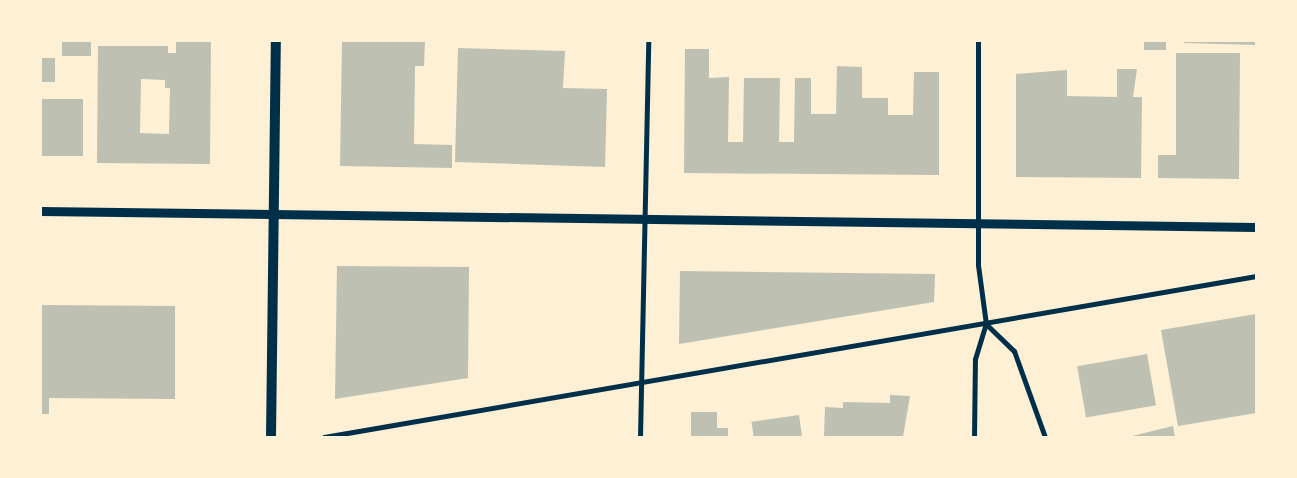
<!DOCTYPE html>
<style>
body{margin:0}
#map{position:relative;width:1297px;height:478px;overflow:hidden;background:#fdf0d5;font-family:"Zilla Slab",serif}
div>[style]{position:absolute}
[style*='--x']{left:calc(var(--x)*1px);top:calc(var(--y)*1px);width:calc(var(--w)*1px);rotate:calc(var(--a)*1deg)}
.building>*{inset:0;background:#bec0b2;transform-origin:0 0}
.minor>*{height:5px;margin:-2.5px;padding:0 2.5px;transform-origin:2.5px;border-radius:2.5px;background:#003049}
.tertiary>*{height:9px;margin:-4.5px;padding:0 4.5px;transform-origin:4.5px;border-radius:4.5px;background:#003049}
.secondary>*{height:10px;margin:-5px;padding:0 5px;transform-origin:5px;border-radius:5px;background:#003049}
span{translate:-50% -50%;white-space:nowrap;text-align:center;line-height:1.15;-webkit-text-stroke:4px #fdf0d5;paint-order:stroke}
.frame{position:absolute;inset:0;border:42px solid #fdf0d5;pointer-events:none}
</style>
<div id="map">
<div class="building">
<i style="left:62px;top:41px;width:29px;height:15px"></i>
<i style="clip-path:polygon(evenodd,176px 41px,211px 41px,210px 164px,97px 163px,98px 46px,168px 46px,168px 53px,176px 53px,176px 41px,141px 79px,165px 80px,165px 88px,170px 88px,169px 134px,140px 133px,141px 79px)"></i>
<i style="clip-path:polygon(342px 41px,425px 41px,424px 66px,415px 66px,414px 144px,452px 145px,452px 168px,340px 166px)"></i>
<i style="left:1144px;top:41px;width:22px;height:9px"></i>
<i style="clip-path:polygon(1256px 41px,1256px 45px,1184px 43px,1184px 41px)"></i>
<i style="clip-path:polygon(458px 48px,565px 51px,563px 88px,607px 89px,605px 167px,455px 162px)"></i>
<i style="clip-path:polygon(685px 49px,709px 49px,709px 78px,729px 77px,728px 142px,743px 142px,744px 78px,780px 78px,779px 142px,794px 142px,795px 78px,811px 78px,811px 114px,836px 114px,837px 66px,862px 67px,862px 98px,888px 98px,888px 115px,913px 115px,914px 72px,939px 72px,939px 175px,684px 173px)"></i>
<i style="clip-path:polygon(1176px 53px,1240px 53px,1239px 179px,1158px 178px,1158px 155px,1176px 155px)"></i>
<i style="left:41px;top:58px;width:14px;height:24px"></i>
<i style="clip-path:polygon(1117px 69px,1137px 69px,1133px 97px,1142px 97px,1141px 178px,1016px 177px,1016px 74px,1067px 70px,1067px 96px,1117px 97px)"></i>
<i style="left:41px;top:99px;width:42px;height:57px"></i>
<i style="clip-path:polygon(337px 266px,469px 267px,468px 378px,335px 399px)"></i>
<i style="clip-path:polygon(680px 271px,935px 274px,934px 302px,679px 344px)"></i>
<i style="clip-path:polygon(41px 305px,175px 306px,175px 399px,49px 398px,49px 414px,41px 414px)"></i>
<i style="clip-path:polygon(1256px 314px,1256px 413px,1178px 426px,1161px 330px)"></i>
<i style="left:1147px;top:354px;width:52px;height:71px;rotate:80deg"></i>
<i style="clip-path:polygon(890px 395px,910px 396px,903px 437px,824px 437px,825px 407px,843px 408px,843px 402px,890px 403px)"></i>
<i style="clip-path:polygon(691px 412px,717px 412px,717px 428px,728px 428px,728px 437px,691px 437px)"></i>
<i style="left:799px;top:415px;width:22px;height:48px;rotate:82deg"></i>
<i style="clip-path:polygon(1173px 426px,1175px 437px,1132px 437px,1132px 436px)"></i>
</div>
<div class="minor">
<i style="--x:978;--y:41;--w:224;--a:90"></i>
<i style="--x:978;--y:265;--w:60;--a:82.3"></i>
<i style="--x:986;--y:324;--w:39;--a:44"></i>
<i style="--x:1014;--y:351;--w:91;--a:70.2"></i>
<i style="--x:324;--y:437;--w:946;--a:-9.8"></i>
<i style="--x:640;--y:437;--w:396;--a:-88.8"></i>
<i style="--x:974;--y:437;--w:78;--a:-89.3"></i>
<i style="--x:975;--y:359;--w:37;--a:-73"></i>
</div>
<div class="tertiary">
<i style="--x:41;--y:211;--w:1215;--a:0.75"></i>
</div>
<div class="secondary">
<i style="--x:271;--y:437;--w:396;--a:-89.3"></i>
</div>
<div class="frame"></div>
</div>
